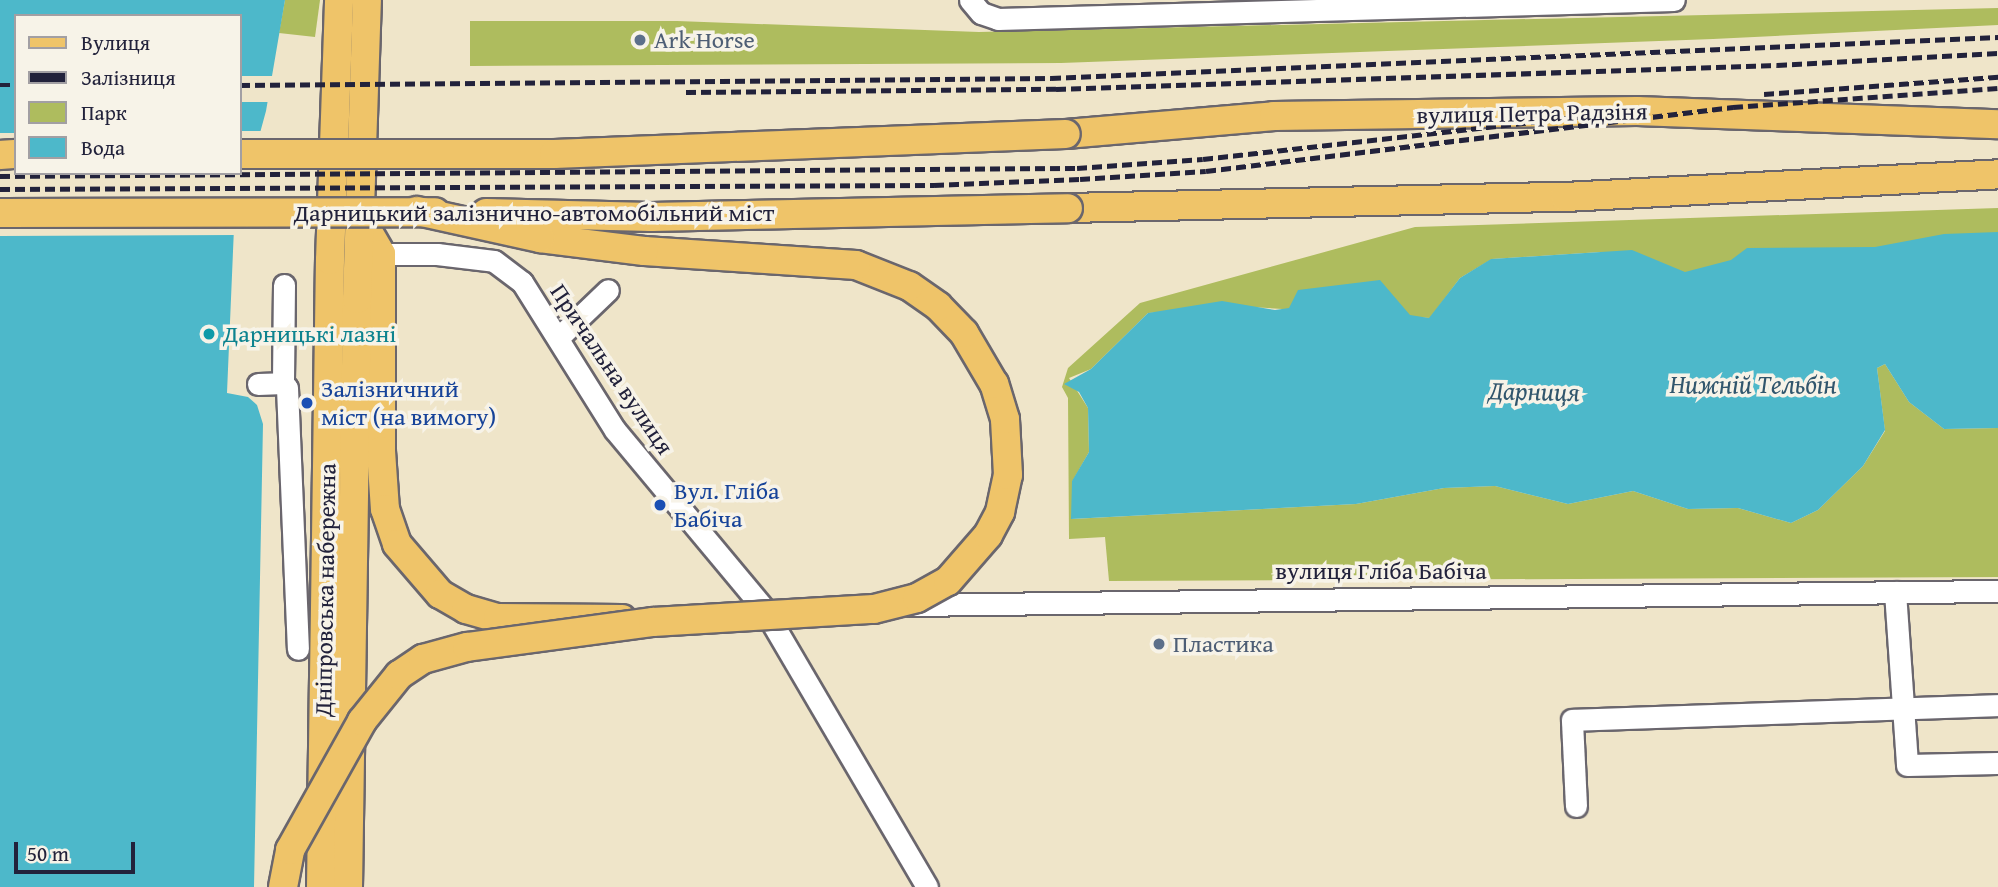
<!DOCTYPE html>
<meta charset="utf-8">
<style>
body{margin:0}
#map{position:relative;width:1998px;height:887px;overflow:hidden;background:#efe5c9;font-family:"Gentium Book Plus",serif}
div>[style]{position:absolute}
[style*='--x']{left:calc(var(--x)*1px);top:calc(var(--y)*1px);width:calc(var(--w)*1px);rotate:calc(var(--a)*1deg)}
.green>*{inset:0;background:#aebc5e}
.water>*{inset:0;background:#4db8ca}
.pier>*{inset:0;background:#efe5c9;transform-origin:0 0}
.roads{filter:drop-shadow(2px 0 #6a666d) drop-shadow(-2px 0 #6a666d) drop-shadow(0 2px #6a666d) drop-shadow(0 -2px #6a666d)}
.minor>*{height:21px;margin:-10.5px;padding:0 10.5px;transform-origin:10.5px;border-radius:10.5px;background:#fff}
.major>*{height:28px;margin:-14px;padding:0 14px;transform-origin:14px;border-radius:14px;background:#efc469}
.rail>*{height:4.5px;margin-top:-2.25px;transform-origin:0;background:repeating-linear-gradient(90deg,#22223b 0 10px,transparent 0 15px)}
.bridges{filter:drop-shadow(2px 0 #6a666d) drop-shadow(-2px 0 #6a666d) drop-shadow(0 2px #6a666d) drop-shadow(0 -2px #6a666d)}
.major-bridge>*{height:28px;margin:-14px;padding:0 14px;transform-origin:14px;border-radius:14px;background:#efc469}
.dots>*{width:19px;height:19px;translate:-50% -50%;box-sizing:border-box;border:4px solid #f7f3e8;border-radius:50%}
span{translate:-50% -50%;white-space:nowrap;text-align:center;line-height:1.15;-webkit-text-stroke:7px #f7f3e8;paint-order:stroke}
.service-label{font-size:24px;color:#4e5e75}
.left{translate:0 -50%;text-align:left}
.street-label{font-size:24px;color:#22223b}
.culture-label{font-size:24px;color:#0d838f}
.transit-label{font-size:24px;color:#164399}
.water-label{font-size:26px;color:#31566d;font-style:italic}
.legend{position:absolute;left:14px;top:14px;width:228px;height:161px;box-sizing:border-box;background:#f7f3e8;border:2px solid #a29fa3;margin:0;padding:9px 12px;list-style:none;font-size:21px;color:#22223b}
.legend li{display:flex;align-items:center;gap:14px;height:35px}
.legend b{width:35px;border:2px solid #a29fa3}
.scale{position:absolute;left:14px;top:842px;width:121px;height:32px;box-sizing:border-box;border:4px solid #22223b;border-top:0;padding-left:9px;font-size:21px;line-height:24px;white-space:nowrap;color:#22223b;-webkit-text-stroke:5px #f7f3e8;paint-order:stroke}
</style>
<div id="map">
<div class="green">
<i style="clip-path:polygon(285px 0,320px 0,315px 37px,279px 33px)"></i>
<i style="clip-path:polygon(1998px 8px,1998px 25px,1713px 39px,1061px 63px,470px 66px,470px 21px,677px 21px,979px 32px)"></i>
<i style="clip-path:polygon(1998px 208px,1998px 257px,1742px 326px,1601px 252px,1492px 259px,1460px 278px,1430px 318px,1251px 307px,1148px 313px,1091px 369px,1069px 378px,1088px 408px,1089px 452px,1072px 482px,1072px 519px,1356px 504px,1444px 488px,1495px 486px,1568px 504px,1633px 491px,1688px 509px,1738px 508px,1791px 523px,1818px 510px,1863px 466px,1885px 431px,1877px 368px,1885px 364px,1909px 402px,1944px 429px,1998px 428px,1998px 577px,1109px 581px,1105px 537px,1069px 539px,1068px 398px,1062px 387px,1068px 368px,1140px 303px,1415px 227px)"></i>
</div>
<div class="water">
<i style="clip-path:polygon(evenodd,0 0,285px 0,266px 111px,234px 228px,227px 393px,248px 397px,257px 405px,263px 424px,254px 887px,0 887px,0 0,16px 16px,240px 16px,240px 173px,16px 173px,16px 16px)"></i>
<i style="clip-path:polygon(1998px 232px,1998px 428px,1944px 429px,1909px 402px,1885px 364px,1877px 368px,1885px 430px,1863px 466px,1818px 510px,1791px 523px,1738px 508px,1688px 509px,1633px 491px,1568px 504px,1495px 486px,1444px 488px,1356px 504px,1071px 519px,1072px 481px,1089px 452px,1088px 408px,1079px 392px,1064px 384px,1091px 369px,1148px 313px,1222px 301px,1275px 310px,1289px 308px,1298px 290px,1380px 280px,1410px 315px,1429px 318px,1460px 278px,1491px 259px,1632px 250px,1685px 272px,1731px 260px,1747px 248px,1875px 247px,1944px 234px)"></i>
</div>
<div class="pier">
<i style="left:240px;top:76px;width:36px;height:26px"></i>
<i style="clip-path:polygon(240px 131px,264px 131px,237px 235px,0 236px,0 133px,16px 133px,16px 173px,240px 173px)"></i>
</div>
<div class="roads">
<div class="minor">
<i style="--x:970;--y:0;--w:17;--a:50"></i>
<i style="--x:981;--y:13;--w:18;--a:19"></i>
<i style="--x:998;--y:19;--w:676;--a:-1.61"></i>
<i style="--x:381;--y:254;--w:56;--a:0"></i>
<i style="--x:437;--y:254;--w:57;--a:7"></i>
<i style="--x:494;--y:261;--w:35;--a:37"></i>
<i style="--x:522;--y:282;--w:175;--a:57.9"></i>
<i style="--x:615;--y:430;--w:233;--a:50.2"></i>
<i style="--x:764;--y:609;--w:322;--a:59.6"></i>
<i style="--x:284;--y:285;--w:98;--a:90.6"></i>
<i style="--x:283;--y:383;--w:6;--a:51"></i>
<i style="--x:287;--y:388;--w:261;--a:87.6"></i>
<i style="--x:558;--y:338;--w:69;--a:-43.8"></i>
<i style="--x:258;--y:384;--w:25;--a:-2"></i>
<i style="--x:1895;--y:592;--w:173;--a:86"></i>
<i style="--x:1907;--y:765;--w:91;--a:-1.3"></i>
<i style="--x:909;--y:605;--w:1089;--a:-0.74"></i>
<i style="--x:1576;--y:806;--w:86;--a:-92.7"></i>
<i style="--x:1572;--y:720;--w:426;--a:-2"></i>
</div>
<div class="major">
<i style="--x:1066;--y:134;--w:209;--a:-4.9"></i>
<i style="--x:1274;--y:116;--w:363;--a:-0.8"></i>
<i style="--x:1637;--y:111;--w:361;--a:2.1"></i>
<i style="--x:0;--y:155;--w:16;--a:-4"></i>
<i style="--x:1068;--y:208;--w:497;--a:-1.3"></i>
<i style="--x:1565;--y:197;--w:434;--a:-3"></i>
<i style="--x:359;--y:216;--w:44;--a:59.9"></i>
<i style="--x:381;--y:254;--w:197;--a:90"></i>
<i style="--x:381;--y:451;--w:58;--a:86.1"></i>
<i style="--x:385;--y:509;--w:37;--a:71"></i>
<i style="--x:397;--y:544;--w:66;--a:49.3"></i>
<i style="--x:440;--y:594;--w:30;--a:30"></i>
<i style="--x:466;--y:609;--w:33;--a:16"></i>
<i style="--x:498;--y:618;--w:124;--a:0.5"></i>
<i style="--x:321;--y:887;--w:627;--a:-89.18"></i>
<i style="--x:330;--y:260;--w:260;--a:-88"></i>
<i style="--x:348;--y:887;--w:588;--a:-89.12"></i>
<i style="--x:357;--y:299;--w:299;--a:-88.1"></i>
</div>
</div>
<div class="rail">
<i style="--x:0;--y:85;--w:16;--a:0"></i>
<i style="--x:240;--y:85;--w:811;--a:-0.49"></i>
<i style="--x:1051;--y:78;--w:948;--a:-2.48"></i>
<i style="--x:686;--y:92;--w:370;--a:-0.5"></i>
<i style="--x:1056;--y:89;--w:721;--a:-1.91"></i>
<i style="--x:1777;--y:65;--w:221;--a:-3.1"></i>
<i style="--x:1764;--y:94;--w:235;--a:-4.2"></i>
<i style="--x:0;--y:176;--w:1077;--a:-0.43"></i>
<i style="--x:1077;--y:168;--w:126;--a:-4.1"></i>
<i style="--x:1203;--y:159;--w:397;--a:-6.4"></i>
<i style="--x:0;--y:189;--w:934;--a:-0.25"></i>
<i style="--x:934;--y:185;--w:146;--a:-2.4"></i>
<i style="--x:1080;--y:179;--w:126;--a:-3.6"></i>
<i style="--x:1206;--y:171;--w:531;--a:-6.92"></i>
<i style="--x:1733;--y:107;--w:266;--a:-4.1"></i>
</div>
<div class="bridges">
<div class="major-bridge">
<i style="--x:240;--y:154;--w:314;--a:0"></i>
<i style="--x:554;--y:154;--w:512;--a:-2.24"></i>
<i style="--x:0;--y:213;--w:435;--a:-0.1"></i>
<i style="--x:486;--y:213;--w:165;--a:1.4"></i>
<i style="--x:651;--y:217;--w:417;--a:-1.2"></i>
<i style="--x:283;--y:887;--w:38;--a:-79"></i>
<i style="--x:290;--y:850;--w:148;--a:-60.8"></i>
<i style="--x:362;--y:721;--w:59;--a:-51.2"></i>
<i style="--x:399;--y:675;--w:29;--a:-34"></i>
<i style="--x:423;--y:659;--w:46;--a:-15.3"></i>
<i style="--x:467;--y:647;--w:188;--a:-7.7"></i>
<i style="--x:653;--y:622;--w:221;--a:-3.4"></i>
<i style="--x:874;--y:609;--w:44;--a:-14.3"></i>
<i style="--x:917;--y:598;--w:35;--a:-29"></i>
<i style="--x:948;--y:581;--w:61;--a:-49"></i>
<i style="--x:988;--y:535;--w:26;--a:-62"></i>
<i style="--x:1000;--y:512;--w:38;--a:-78"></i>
<i style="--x:1008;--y:475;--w:56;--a:-93.1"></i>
<i style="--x:1005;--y:419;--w:37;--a:-107"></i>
<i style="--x:994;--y:384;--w:59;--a:-120.5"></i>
<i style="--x:964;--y:333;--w:37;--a:-134"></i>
<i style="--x:938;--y:306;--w:35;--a:-145"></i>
<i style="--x:909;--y:286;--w:57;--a:-158.4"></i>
<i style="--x:856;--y:265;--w:212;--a:-176.2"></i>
<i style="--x:644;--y:251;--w:105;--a:-172.9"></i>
<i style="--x:540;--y:238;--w:126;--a:-167.6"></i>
</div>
</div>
<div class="dots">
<i style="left:640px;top:40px;background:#5c6f8a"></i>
<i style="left:209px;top:334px;background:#0f9aa8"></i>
<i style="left:307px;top:403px;background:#1a4fb4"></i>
<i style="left:660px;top:505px;background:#1a4fb4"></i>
<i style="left:1159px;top:644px;background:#5c6f8a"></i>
</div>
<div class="service-label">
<span class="left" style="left:654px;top:40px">Ark Horse</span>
<span class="left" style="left:1173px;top:644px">Пластика</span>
</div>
<div class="street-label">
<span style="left:1532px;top:113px;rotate:-1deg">вулиця Петра Радзіня</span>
<span style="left:534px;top:213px">Дарницький залізнично-автомобільний міст</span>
<span style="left:612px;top:369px;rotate:56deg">Причальна вулиця</span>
<span style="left:1381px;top:571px">вулиця Гліба Бабіча</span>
<span style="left:325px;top:590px;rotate:-89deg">Дніпровська набережна</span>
</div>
<div class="culture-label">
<span class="left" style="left:223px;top:334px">Дарницькі лазні</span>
</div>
<div class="transit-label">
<span class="left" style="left:321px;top:403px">Залізничний<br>міст (на вимогу)</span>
<span class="left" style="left:674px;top:505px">Вул. Гліба<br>Бабіча</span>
</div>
<div class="water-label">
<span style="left:1753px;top:384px">Нижній Тельбін</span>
<span style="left:1534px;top:391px;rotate:1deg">Дарниця</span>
</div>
<ul class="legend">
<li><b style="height:9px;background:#efc469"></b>Вулиця</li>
<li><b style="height:9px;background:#22223b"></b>Залізниця</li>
<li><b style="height:19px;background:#aebc5e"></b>Парк</li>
<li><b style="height:19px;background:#4db8ca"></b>Вода</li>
</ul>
<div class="scale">50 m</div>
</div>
